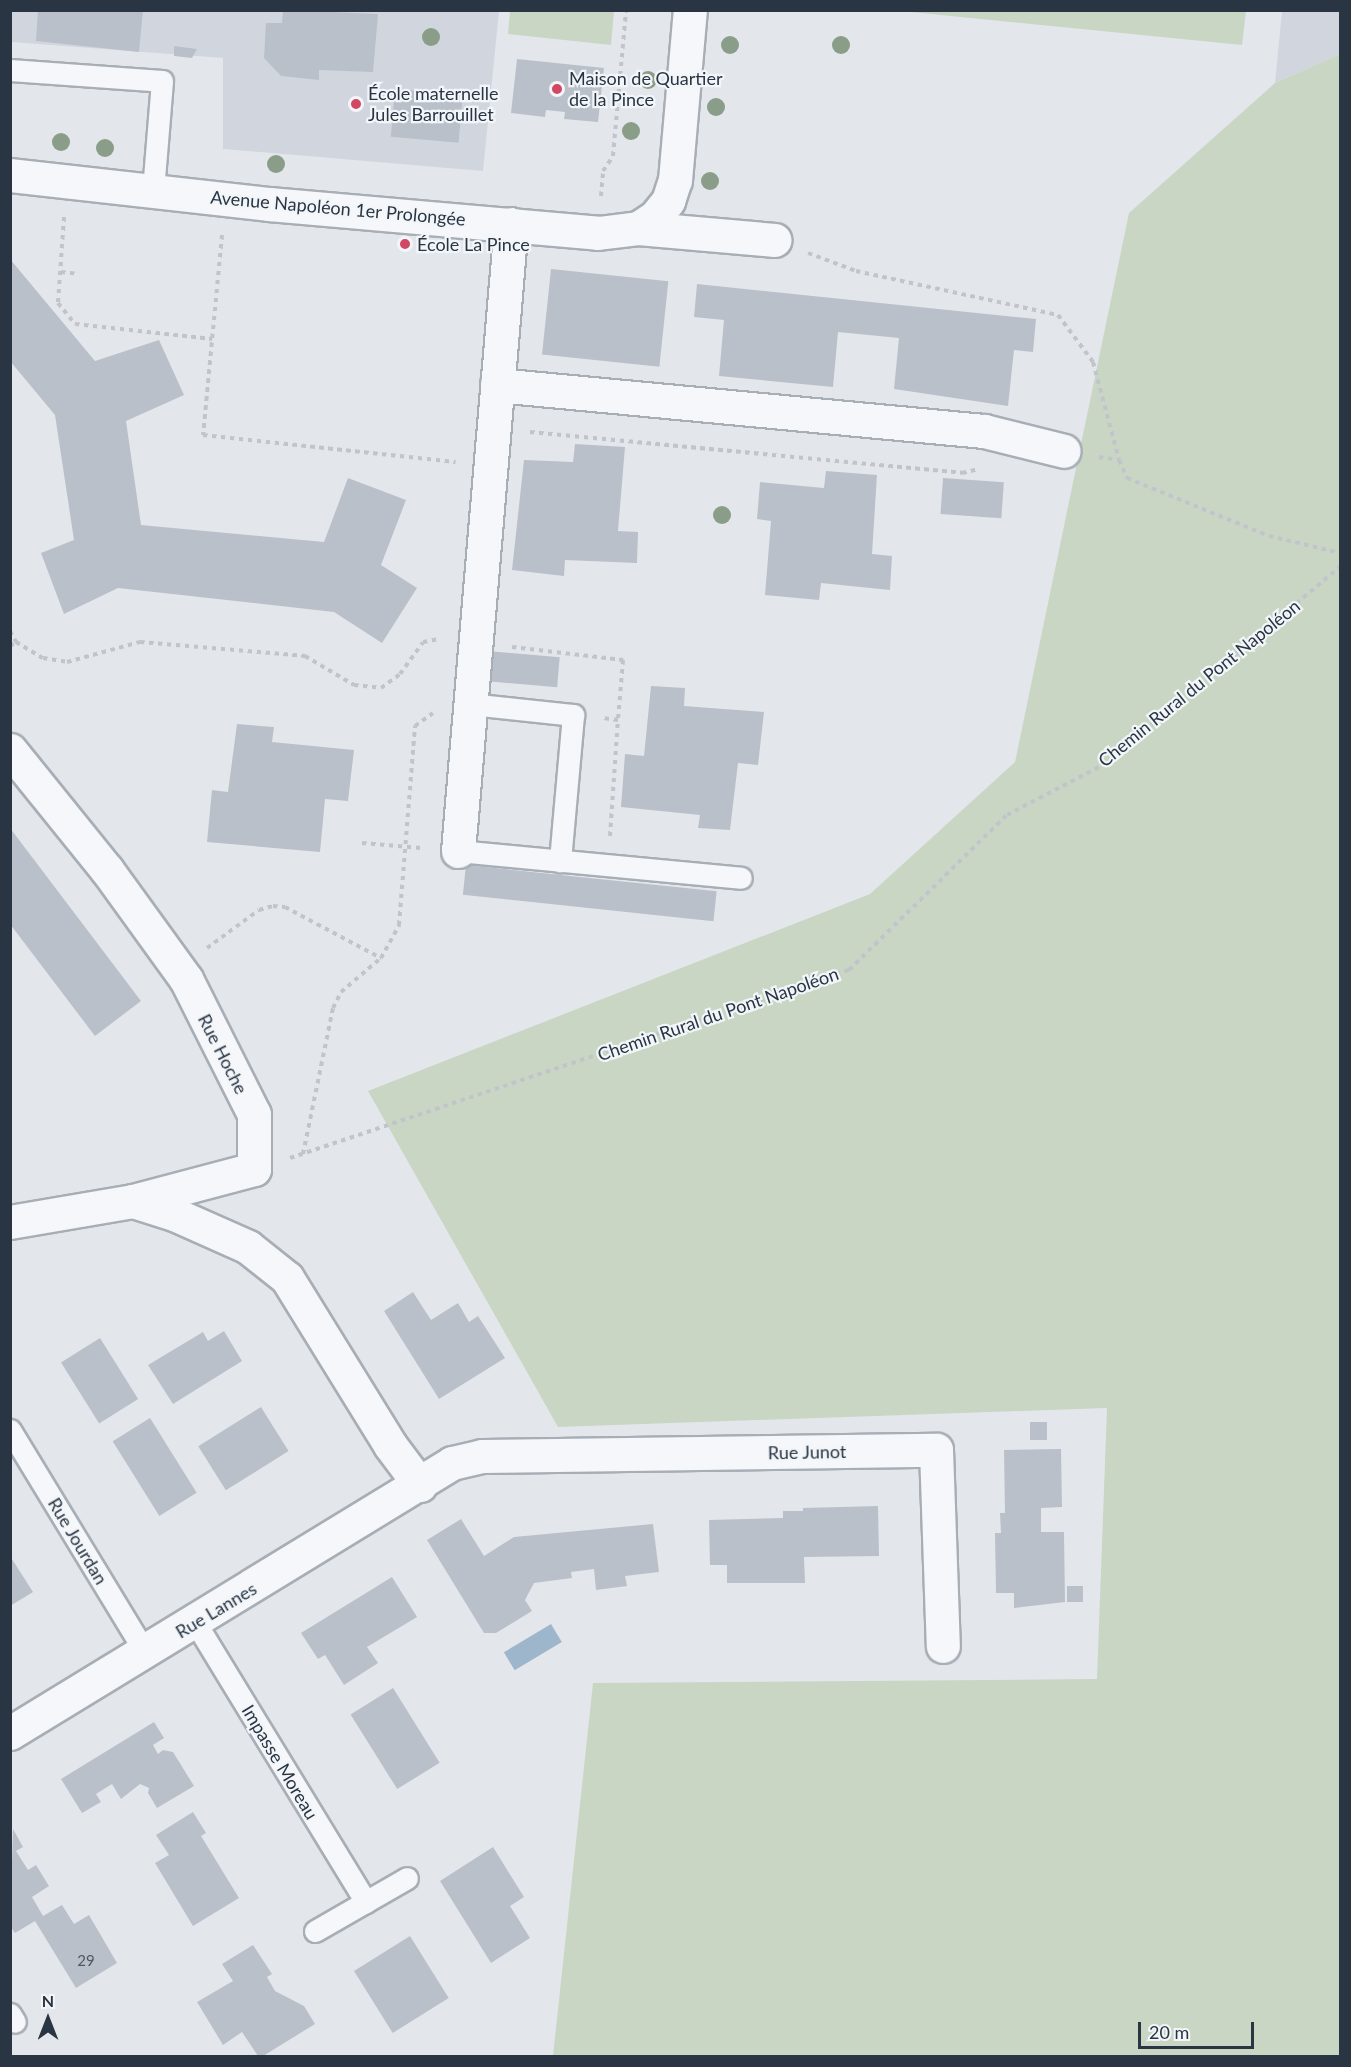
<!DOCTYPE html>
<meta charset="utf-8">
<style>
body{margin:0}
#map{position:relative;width:1351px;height:2067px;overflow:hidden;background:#e3e7ec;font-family:Lato,sans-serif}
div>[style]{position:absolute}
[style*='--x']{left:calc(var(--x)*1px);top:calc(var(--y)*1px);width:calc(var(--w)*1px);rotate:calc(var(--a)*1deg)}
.built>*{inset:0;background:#d1d6de}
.green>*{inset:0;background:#c9d6c4}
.water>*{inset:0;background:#9eb6cc;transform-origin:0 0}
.building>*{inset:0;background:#bac0c9;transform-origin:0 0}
.path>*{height:4px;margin-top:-2px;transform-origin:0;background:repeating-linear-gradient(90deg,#c1c5cb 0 4.5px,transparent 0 9px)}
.roads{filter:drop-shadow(2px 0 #a8aeb6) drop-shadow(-2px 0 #a8aeb6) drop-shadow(0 2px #a8aeb6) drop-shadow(0 -2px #a8aeb6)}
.service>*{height:21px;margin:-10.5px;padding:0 10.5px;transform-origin:10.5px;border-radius:10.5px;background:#f6f7fa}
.minor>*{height:33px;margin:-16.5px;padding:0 16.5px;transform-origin:16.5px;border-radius:16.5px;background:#f6f7fa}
.trees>*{width:18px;height:18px;margin:-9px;border-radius:50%;background:#8a9d88}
.dots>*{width:16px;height:16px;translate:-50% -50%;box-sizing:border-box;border:3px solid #f3f6f9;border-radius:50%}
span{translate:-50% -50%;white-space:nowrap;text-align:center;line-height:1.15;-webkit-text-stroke:4.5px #f3f6f9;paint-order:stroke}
.number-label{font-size:15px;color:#4e5865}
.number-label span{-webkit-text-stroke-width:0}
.poi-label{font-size:18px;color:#2a3544}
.left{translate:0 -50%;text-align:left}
.street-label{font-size:18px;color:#2a3544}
.frame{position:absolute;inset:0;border:12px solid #2a3544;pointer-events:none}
.north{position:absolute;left:18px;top:1989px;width:60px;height:60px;-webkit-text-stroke:4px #f3f6f9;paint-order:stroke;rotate:0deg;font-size:16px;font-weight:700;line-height:24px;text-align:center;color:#2a3544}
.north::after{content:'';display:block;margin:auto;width:21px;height:27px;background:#2a3544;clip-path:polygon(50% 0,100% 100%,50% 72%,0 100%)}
.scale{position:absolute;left:1138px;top:2022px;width:116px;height:27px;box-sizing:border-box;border:3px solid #2a3544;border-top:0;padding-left:8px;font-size:18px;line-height:21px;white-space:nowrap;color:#2a3544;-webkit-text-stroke:4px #f3f6f9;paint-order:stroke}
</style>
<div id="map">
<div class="built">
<i style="clip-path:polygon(10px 11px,499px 11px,483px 171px,223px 149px,223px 58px,11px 42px)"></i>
<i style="clip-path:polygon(1282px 11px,1340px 11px,1340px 54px,1275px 83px)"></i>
</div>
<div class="green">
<i style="clip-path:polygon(510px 11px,614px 11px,611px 45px,508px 34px)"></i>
<i style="clip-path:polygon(901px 11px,1246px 10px,1246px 11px,1242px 45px)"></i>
<i style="clip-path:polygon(1340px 54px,1340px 2056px,553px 2056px,593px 1683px,1097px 1679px,1107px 1408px,558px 1427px,368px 1091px,870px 894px,1015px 762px,1129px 213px,1275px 83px)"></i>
</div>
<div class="water">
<i style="left:551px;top:1624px;width:21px;height:55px;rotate:59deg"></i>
</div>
<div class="building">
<i style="clip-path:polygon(38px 10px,143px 10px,139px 52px,36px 41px)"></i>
<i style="clip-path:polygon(283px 10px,378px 14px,373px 72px,319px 70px,319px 80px,281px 76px,264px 58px,266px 23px,282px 23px)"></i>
<i style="clip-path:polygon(174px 46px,197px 49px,192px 58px,174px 56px)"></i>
<i style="clip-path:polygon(517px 59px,604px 68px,598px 122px,564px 119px,565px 112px,546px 110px,545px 117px,511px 113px)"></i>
<i style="left:395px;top:89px;width:68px;height:48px;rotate:5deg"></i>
<i style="clip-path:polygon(10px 259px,95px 361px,159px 340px,184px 395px,126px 421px,141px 525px,324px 542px,348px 478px,406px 500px,381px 565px,417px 588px,382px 643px,334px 612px,118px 588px,64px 614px,41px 553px,74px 540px,55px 415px,10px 361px)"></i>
<i style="left:551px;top:269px;width:118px;height:86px;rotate:6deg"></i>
<i style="clip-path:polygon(697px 284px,1036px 319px,1033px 352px,1014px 350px,1008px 406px,894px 389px,899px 338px,838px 332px,833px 387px,719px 376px,724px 320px,694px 317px)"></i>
<i style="clip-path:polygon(575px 444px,625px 447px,618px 531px,638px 532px,637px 563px,565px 560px,564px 576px,512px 570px,524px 460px,573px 462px)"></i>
<i style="clip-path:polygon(826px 471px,877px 475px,872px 554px,892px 556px,890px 590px,821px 583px,819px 600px,765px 595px,771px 521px,757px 519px,760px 482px,824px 488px)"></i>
<i style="left:943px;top:478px;width:61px;height:36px;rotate:4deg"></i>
<i style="left:487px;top:651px;width:73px;height:30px;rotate:5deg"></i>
<i style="clip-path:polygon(651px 686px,685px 688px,684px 706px,764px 712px,758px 765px,738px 763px,730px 830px,698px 828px,700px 815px,621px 807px,625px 754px,644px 756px)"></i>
<i style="clip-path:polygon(237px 724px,274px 727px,272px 742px,354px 750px,348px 801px,325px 799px,320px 852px,207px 842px,212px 790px,228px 792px)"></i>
<i style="clip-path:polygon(10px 828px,141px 1001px,95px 1036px,10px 924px)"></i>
<i style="left:466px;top:865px;width:252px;height:30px;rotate:6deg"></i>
<i style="clip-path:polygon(413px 1292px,431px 1320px,458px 1303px,469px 1322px,478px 1316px,505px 1358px,439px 1399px,384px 1311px)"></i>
<i style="clip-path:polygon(224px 1331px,242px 1361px,173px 1404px,148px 1365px,203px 1332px,208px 1341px)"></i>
<i style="left:100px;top:1338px;width:72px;height:46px;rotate:58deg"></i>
<i style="left:261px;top:1407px;width:52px;height:74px;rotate:58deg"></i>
<i style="left:150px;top:1418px;width:88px;height:44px;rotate:58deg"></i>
<i style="left:1047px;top:1422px;width:18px;height:17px;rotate:90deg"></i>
<i style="clip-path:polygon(1061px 1449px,1062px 1507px,1041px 1508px,1041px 1532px,1064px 1532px,1065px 1602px,1014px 1608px,1014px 1593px,996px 1593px,995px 1533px,1001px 1533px,1000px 1513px,1005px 1513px,1004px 1450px)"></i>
<i style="clip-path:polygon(878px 1506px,879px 1556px,804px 1557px,805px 1583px,727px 1583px,727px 1565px,710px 1565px,709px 1520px,783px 1518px,783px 1511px,803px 1511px,803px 1508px)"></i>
<i style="clip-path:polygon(461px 1519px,484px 1556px,514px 1537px,653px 1524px,659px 1572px,625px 1576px,627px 1586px,596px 1590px,594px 1569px,571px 1572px,572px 1578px,534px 1583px,525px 1600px,532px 1611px,496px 1633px,484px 1633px,427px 1540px)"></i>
<i style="clip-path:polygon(10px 1556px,33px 1592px,10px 1606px)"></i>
<i style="clip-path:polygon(392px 1577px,417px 1617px,367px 1647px,378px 1663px,344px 1685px,325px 1655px,318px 1659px,301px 1633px)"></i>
<i style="left:1083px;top:1586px;width:16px;height:16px;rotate:90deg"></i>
<i style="left:393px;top:1688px;width:88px;height:50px;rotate:58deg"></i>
<i style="clip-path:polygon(154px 1722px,164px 1738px,153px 1745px,158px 1754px,163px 1750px,173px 1752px,194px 1786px,157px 1808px,148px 1793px,149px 1788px,140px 1784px,121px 1799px,112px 1784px,96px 1794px,101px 1802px,82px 1813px,61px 1779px)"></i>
<i style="clip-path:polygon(193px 1812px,206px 1833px,201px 1836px,239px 1898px,193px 1926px,155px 1863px,169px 1855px,156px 1835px)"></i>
<i style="clip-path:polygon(13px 1829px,23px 1847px,16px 1851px,28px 1870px,36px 1865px,49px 1886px,32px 1897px,43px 1916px,62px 1905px,74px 1924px,89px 1915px,117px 1963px,76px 1988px,35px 1921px,15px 1933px,10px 1926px)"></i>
<i style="clip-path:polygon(493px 1847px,524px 1897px,510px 1906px,530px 1938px,491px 1963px,440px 1881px)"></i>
<i style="left:410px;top:1936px;width:73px;height:66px;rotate:58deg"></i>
<i style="clip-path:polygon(253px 1945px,272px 1974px,267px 1977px,275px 1991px,304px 2006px,315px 2024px,263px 2056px,258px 2056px,242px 2032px,223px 2045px,197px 2002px,233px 1981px,222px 1964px)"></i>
</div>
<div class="path">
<i style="--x:601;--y:196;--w:25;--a:-85"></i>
<i style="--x:603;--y:171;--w:18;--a:-56"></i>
<i style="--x:613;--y:156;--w:147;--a:-84.9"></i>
<i style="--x:64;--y:217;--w:86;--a:94"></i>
<i style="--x:58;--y:303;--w:27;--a:51"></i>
<i style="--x:75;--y:324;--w:138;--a:6.2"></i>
<i style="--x:222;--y:235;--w:201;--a:95.4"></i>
<i style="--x:203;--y:435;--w:254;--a:6.1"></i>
<i style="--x:808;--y:253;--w:51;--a:20.6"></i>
<i style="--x:856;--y:271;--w:207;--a:12.3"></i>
<i style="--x:1058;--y:315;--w:59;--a:53.3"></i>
<i style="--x:1093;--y:362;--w:101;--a:75.1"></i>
<i style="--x:1119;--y:460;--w:20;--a:66"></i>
<i style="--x:1127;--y:478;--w:153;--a:22.2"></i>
<i style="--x:1269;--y:536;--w:73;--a:13.5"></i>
<i style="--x:61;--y:272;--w:18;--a:6"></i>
<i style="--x:530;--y:432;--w:434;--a:5.4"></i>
<i style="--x:962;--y:473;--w:17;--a:-13"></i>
<i style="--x:1099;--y:457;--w:20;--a:9"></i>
<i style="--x:10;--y:631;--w:13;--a:61"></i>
<i style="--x:16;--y:642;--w:31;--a:31"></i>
<i style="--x:43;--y:658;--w:24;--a:9"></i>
<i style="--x:67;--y:662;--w:76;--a:-15.3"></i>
<i style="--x:140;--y:642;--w:166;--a:4.8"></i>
<i style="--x:305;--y:656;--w:57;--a:30.6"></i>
<i style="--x:354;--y:685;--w:27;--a:6"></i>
<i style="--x:381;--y:688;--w:24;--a:-36"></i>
<i style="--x:400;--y:674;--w:39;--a:-54"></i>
<i style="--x:423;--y:642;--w:16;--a:-11"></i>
<i style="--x:10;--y:646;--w:7;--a:-34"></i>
<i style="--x:512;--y:647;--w:112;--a:6.7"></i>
<i style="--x:623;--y:660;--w:60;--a:94.8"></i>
<i style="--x:618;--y:720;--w:15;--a:-172"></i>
<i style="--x:610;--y:836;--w:116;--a:-86.1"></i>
<i style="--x:362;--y:843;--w:59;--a:4.8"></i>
<i style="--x:207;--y:948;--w:64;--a:-36.2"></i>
<i style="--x:259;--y:910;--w:15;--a:-16"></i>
<i style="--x:273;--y:906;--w:12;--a:5"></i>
<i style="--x:285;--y:907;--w:109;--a:28"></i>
<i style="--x:303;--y:1154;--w:149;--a:-78.4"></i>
<i style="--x:333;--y:1008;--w:18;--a:-63"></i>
<i style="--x:341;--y:992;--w:52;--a:-40.4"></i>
<i style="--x:381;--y:958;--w:38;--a:-61"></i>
<i style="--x:399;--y:925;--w:200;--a:-85.4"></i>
<i style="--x:415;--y:726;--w:22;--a:-36"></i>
<i style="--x:290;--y:1158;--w:590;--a:-18.59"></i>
<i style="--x:849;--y:970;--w:221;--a:-44.5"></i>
<i style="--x:1007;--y:815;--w:108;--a:-27.5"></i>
<i style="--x:1103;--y:765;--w:309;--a:-39.9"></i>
</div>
<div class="roads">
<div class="service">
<i style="--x:10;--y:70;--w:152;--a:4.1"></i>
<i style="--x:162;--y:81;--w:109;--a:94.7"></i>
<i style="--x:470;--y:704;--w:104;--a:6.1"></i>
<i style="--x:573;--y:715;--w:147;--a:95.1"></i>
<i style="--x:458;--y:851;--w:284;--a:5.4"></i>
<i style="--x:10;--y:1430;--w:260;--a:58.7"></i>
<i style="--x:195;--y:1622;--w:328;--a:58.6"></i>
<i style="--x:315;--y:1931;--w:106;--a:-29.9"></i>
<i style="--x:10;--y:2014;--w:9;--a:58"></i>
</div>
<div class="minor">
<i style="--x:10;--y:175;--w:261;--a:6.4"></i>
<i style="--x:269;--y:204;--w:330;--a:5"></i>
<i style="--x:598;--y:233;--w:40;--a:-7.1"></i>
<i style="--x:638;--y:228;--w:137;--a:5"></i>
<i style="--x:638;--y:228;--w:20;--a:-33"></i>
<i style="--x:655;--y:217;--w:21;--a:-51"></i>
<i style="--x:668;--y:201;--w:22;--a:-72"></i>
<i style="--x:675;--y:180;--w:171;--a:-85"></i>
<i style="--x:497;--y:385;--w:489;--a:5.4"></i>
<i style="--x:984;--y:431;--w:82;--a:14"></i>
<i style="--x:10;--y:750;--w:154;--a:51.1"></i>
<i style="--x:107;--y:870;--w:135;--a:54.1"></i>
<i style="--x:186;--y:979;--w:151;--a:63.3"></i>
<i style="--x:254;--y:1114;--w:55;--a:90"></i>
<i style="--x:254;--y:1169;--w:125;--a:165.2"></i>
<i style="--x:133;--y:1201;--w:125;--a:170.3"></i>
<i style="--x:458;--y:851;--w:629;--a:-85.17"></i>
<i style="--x:133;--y:1201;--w:43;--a:17.6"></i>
<i style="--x:174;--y:1214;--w:81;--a:24"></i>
<i style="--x:248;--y:1247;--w:50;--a:38.5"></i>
<i style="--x:287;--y:1278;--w:196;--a:58.3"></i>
<i style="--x:390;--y:1445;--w:50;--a:53.1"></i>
<i style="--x:10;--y:1733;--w:518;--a:-31.42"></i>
<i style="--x:452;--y:1463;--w:31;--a:-13"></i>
<i style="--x:482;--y:1456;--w:454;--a:-0.8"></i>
<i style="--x:936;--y:1450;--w:196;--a:88"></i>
</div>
</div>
<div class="trees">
<i style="left:431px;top:37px"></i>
<i style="left:730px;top:45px"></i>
<i style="left:841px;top:45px"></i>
<i style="left:648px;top:80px"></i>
<i style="left:716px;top:107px"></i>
<i style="left:631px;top:131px"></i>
<i style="left:61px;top:142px"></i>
<i style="left:105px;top:148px"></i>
<i style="left:276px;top:164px"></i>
<i style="left:710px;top:181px"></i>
<i style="left:722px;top:515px"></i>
</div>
<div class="dots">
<i style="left:557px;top:89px;background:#d24761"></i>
<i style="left:356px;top:104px;background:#d24761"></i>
<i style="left:405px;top:244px;background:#d24761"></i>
</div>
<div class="number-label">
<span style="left:86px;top:1961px">29</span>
</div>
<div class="poi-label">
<span class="left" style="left:569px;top:89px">Maison de Quartier<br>de la Pince</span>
<span class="left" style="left:368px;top:104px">École maternelle<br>Jules Barrouillet</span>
<span class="left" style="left:417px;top:244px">École La Pince</span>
</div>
<div class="street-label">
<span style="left:338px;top:208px;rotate:5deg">Avenue Napoléon 1er Prolongée</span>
<span style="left:1199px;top:683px;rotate:-39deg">Chemin Rural du Pont Napoléon</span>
<span style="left:718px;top:1014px;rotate:-19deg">Chemin Rural du Pont Napoléon</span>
<span style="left:223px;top:1054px;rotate:63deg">Rue Hoche</span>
<span style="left:807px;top:1452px;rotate:-1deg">Rue Junot</span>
<span style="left:78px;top:1541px;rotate:59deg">Rue Jourdan</span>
<span style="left:216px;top:1610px;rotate:-31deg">Rue Lannes</span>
<span style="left:280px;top:1762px;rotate:59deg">Impasse Moreau</span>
</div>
<div class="frame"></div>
<div class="north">N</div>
<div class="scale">20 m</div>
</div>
